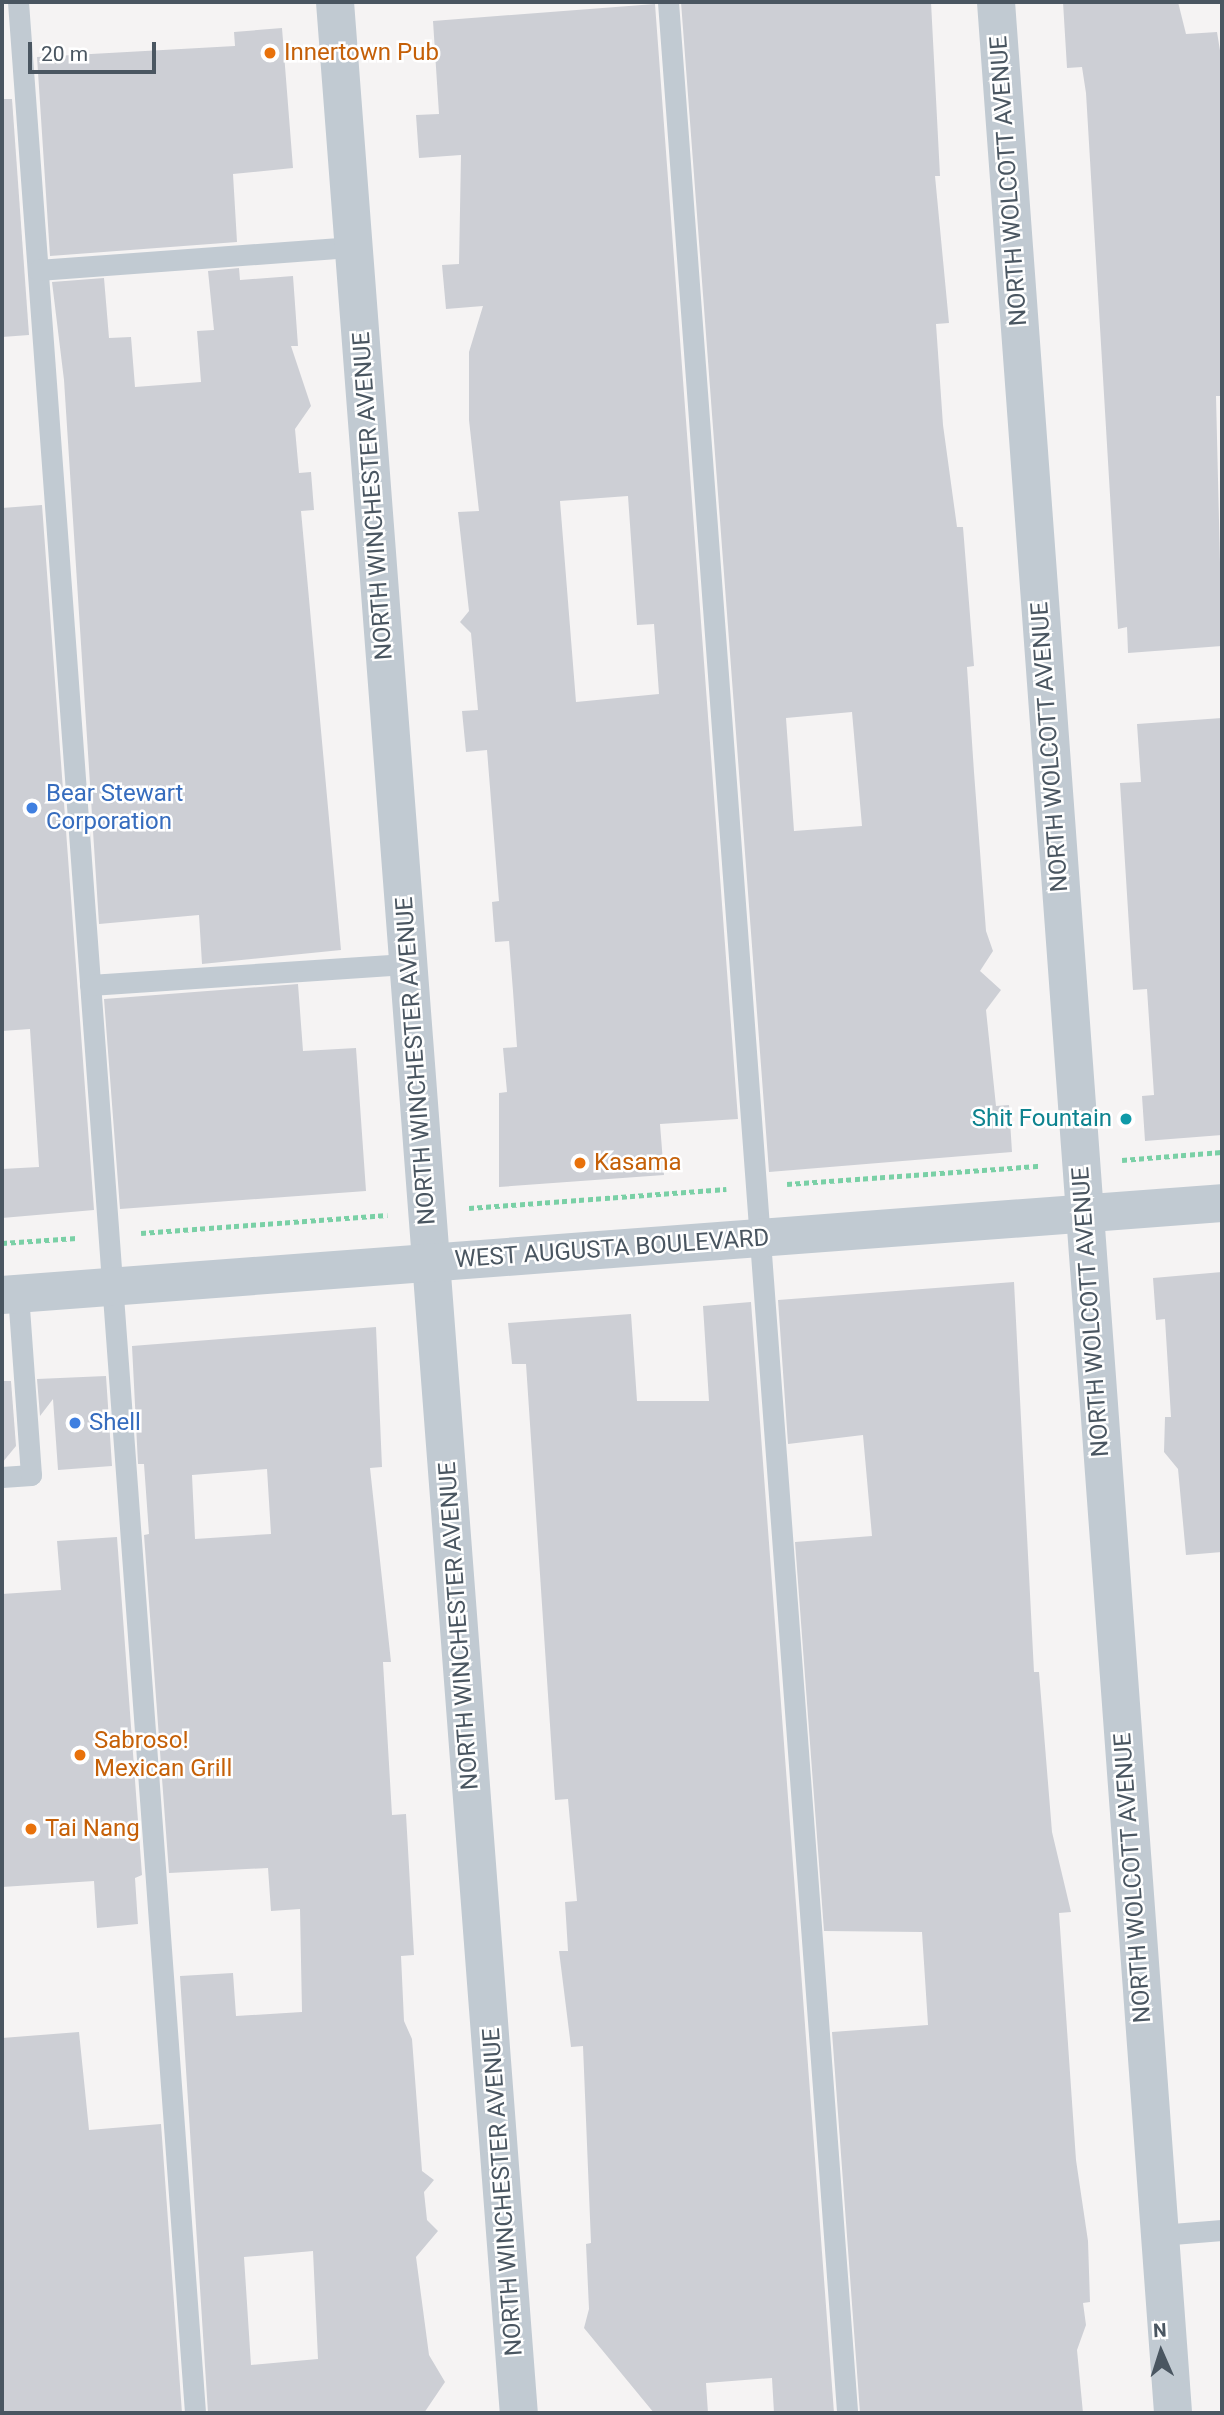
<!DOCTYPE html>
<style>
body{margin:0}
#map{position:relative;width:1224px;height:2415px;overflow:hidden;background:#f5f3f3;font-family:Roboto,sans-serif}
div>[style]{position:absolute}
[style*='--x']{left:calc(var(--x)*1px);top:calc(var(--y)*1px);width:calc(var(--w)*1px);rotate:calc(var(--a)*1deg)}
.building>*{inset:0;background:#cdcfd5}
.path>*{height:4.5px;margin-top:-2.25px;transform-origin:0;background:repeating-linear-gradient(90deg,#7ad0a6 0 5px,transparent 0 8.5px)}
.service>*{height:21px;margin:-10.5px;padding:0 10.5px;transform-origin:10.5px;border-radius:10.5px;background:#c1cad2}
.minor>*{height:38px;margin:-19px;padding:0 19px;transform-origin:19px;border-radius:19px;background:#c1cad2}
.tertiary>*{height:38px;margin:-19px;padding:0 19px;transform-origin:19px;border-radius:19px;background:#c1cad2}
.dots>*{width:19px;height:19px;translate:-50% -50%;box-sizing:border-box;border:4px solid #fff;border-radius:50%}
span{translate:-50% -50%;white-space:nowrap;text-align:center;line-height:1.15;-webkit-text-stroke:5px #fff;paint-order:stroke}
.food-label{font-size:24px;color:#c56008}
.left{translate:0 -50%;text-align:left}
.street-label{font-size:24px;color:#4a5661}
.shop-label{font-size:24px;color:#366cbe}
.culture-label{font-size:24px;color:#0d838f}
.right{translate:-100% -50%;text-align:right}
.frame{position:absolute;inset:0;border:4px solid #4a5661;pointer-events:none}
.north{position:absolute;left:1126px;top:2317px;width:70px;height:70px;-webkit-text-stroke:5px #fff;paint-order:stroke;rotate:357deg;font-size:19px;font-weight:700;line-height:28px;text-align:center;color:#4a5661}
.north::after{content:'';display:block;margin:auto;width:24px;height:32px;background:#4a5661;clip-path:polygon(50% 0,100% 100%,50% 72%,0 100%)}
.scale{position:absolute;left:28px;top:42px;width:128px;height:32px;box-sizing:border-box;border:4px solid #4a5661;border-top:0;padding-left:9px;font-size:21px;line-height:24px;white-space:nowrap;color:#4a5661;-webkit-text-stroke:5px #fff;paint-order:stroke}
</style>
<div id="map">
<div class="building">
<i style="clip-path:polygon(evenodd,681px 2px,931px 2px,940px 176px,935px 176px,949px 323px,936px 324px,943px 425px,957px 527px,963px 527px,974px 666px,967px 667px,974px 772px,986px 931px,993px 951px,980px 971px,1001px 990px,986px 1010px,996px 1106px,1009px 1105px,1012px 1152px,769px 1172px,681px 2px,852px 712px,862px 826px,794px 831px,786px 718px,852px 712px)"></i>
<i style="clip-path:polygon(1063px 2px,1178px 2px,1186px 34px,1217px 32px,1222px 63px,1222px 396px,1216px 396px,1222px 646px,1128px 653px,1127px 627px,1118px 629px,1086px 93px,1082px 67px,1067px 68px)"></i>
<i style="clip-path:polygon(evenodd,655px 4px,738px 1119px,660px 1124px,664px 1175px,499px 1187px,499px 1093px,507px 1092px,503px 1048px,517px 1047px,513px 991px,509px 941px,495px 942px,492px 902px,499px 901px,487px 750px,466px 752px,462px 711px,478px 710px,471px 633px,460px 622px,469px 611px,458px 512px,479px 511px,469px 420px,469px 352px,483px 306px,446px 309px,442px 265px,459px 264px,461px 155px,419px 158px,416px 115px,439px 114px,433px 21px,655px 4px,628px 496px,637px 625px,654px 624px,659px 694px,576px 702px,560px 501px,628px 496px)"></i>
<i style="clip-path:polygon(282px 28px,293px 168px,233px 174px,237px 242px,50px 256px,37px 57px,235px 46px,234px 32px)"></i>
<i style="clip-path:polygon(2px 99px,12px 99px,29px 335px,2px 337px)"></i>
<i style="clip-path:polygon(239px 268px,240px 280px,293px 276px,298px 346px,291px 346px,311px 406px,295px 429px,299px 473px,311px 472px,314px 510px,301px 511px,341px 950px,202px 964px,199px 915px,99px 924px,64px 380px,52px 282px,104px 278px,109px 338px,131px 337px,135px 387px,201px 382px,197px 331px,214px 330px,208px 271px)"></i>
<i style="clip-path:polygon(42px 505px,94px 1210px,2px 1218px,2px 1169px,39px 1167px,30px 1029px,2px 1031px,2px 508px)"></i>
<i style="clip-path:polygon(1222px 718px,1222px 1135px,1145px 1141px,1142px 1096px,1154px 1095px,1147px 989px,1133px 990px,1120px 783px,1141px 782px,1137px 724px)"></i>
<i style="clip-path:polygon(298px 984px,303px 1051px,356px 1048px,366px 1191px,120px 1209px,104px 999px)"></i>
<i style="clip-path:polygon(1222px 1272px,1222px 1552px,1186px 1555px,1178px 1469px,1164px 1452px,1165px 1417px,1171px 1417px,1165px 1319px,1156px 1320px,1153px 1278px)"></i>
<i style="clip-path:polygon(1014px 1282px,1034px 1672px,1039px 1672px,1052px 1832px,1071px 1912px,1059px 1913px,1076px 2160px,1088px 2241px,1090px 2302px,1083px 2303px,1086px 2325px,1077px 2350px,1083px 2413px,860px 2413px,832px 2032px,928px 2025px,922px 1932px,824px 1931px,795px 1542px,872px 1536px,863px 1435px,788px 1444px,778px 1300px)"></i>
<i style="clip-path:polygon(751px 1302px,834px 2413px,774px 2413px,772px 2378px,706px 2383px,708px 2413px,654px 2413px,584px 2328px,589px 2309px,586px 2244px,591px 2243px,583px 2046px,571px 2047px,559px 1951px,568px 1951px,565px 1902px,577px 1901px,568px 1799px,555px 1800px,526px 1364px,512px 1364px,508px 1323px,631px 1314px,637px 1401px,709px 1401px,703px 1306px)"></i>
<i style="clip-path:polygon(evenodd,376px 1327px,382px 1467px,370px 1468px,391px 1662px,383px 1662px,392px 1815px,406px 1814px,414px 1955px,401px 1956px,404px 2021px,412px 2039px,422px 2171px,434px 2180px,424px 2192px,427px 2220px,438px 2231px,416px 2257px,429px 2355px,445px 2382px,424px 2413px,208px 2413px,180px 1976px,233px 1973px,236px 2016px,302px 2012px,300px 1909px,271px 1911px,268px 1868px,169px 1873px,144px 1535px,149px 1534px,144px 1464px,138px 1464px,132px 1346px,376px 1327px,267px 1469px,271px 1534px,195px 1539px,192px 1475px,267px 1469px,376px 1327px,313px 2251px,318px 2359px,251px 2365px,244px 2257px,313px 2251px)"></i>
<i style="clip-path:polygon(106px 1376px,112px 1466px,58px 1470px,53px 1399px,40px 1416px,37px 1379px)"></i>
<i style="clip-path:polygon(2px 1381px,11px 1381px,16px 1446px,2px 1463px)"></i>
<i style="clip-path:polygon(117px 1537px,142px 1875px,135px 1878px,138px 1924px,97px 1928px,94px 1881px,2px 1887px,2px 1594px,61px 1590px,57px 1541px)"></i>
<i style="clip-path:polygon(79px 2032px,89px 2130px,161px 2124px,182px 2413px,2px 2413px,2px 2038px)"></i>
</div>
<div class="path">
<i style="--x:1122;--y:1160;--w:100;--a:-4.6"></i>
<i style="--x:787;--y:1184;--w:254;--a:-4.1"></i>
<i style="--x:469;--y:1208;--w:258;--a:-4.2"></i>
<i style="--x:141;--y:1233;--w:247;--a:-4.2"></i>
<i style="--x:2;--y:1243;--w:75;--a:-3.8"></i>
</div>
<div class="service">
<i style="--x:18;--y:2;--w:2417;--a:85.8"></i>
<i style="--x:668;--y:2;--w:2418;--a:85.75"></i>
<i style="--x:38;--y:270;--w:316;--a:-4.2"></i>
<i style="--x:90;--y:985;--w:320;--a:-3.8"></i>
<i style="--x:2;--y:1477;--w:29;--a:-4"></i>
<i style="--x:31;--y:1475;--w:181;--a:-94.1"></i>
<i style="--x:1160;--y:2235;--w:62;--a:-4.6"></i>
</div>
<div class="minor">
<i style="--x:335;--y:2;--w:2418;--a:85.64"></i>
<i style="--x:996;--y:2;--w:2417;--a:85.8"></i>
</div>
<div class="tertiary">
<i style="--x:2;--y:1295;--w:1223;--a:-4.31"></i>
</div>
<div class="dots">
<i style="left:270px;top:53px;background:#e8710a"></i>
<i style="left:32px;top:808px;background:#3f7fe0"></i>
<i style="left:1126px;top:1119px;background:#0f9aa8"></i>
<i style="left:580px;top:1163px;background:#e8710a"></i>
<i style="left:75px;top:1423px;background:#3f7fe0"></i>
<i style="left:80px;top:1755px;background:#e8710a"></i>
<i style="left:31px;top:1829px;background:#e8710a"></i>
</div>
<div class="food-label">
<span class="left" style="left:284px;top:53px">Innertown Pub</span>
<span class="left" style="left:594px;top:1163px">Kasama</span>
<span class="left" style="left:94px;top:1755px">Sabroso!<br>Mexican Grill</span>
<span class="left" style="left:45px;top:1829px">Tai Nang</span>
</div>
<div class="street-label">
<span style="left:1009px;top:181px;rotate:-94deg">NORTH WOLCOTT AVENUE</span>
<span style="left:373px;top:496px;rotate:-94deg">NORTH WINCHESTER AVENUE</span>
<span style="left:1050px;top:747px;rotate:-94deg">NORTH WOLCOTT AVENUE</span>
<span style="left:416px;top:1061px;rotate:-94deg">NORTH WINCHESTER AVENUE</span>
<span style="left:612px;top:1249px;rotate:-4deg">WEST AUGUSTA BOULEVARD</span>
<span style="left:1091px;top:1312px;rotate:-94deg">NORTH WOLCOTT AVENUE</span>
<span style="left:459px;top:1626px;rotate:-94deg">NORTH WINCHESTER AVENUE</span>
<span style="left:1133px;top:1878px;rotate:-94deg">NORTH WOLCOTT AVENUE</span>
<span style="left:503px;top:2192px;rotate:-94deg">NORTH WINCHESTER AVENUE</span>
</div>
<div class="shop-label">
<span class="left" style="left:46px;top:808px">Bear Stewart<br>Corporation</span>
<span class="left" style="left:89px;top:1423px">Shell</span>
</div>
<div class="culture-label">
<span class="right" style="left:1112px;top:1119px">Shit Fountain</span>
</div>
<div class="frame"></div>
<div class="north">N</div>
<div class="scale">20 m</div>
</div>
